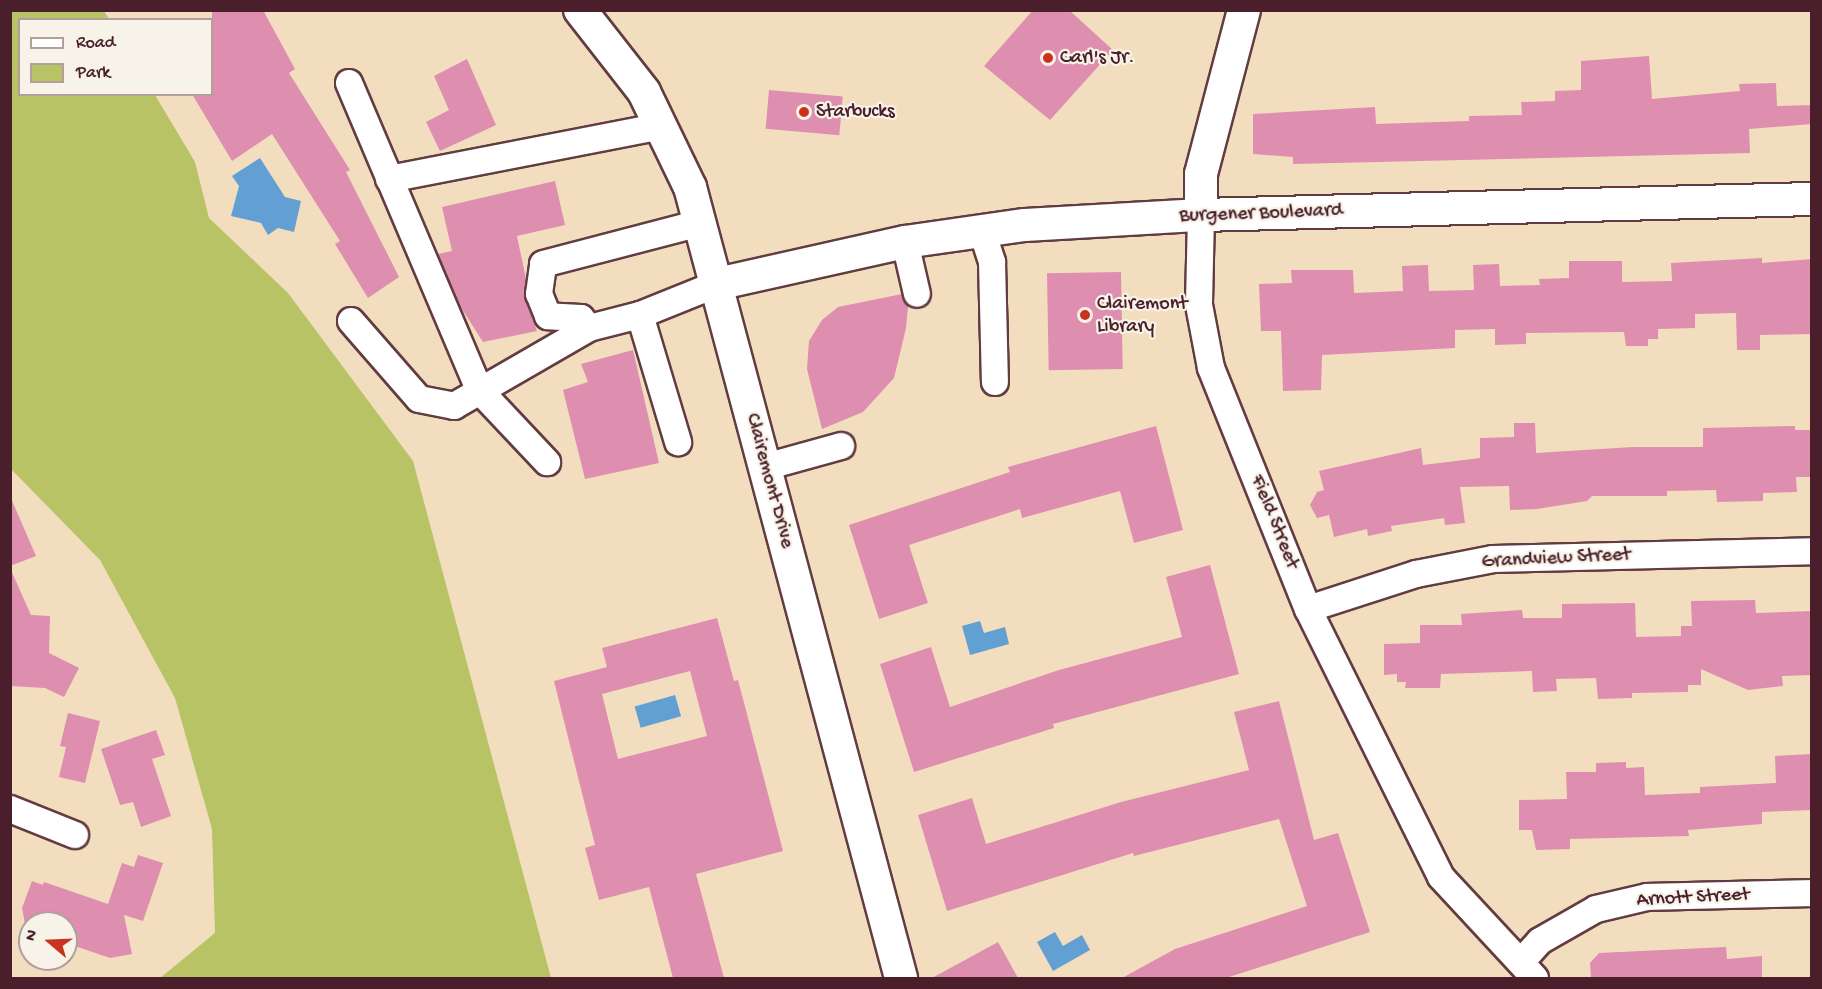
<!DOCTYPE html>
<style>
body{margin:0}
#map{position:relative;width:1822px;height:989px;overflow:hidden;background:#f3ddbf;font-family:"Gochi Hand",sans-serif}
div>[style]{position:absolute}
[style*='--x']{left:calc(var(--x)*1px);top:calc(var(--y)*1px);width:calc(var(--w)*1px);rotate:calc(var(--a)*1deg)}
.green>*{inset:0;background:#b7c365}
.water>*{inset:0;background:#629fd3;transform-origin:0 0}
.building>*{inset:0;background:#de8eaf;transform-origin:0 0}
.roads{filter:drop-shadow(2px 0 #633c41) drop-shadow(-2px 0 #633c41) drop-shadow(0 2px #633c41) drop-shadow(0 -2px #633c41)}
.minor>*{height:26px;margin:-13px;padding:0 13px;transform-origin:13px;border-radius:13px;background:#fff}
.major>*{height:32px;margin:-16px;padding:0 16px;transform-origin:16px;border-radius:16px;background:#fff}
.dots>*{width:16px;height:16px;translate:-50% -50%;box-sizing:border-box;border:3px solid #f7f3e8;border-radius:50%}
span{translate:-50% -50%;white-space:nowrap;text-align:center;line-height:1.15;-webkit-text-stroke:4.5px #f7f3e8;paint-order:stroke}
.poi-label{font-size:20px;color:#4a1f2b}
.left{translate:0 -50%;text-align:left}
.street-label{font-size:20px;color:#4a1f2b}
.frame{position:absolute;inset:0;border:12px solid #4a1f2b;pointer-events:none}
.legend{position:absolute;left:18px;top:18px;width:195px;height:78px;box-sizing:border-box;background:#f7f3e8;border:2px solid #b29e9c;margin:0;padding:8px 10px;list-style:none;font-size:18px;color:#4a1f2b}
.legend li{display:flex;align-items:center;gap:12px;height:30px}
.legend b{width:30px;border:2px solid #b29e9c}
.north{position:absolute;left:18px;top:911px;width:60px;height:60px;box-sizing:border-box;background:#f7f3e8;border:2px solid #b29e9c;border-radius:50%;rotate:289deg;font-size:16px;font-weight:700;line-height:24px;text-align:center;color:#4a1f2b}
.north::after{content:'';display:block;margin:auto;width:21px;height:27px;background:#c8321e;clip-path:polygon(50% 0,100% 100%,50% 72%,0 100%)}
</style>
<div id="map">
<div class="green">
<i style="clip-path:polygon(10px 11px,104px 11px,109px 19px,20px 20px,20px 94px,155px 95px,195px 162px,209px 218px,288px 293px,413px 461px,551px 978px,160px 978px,215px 933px,212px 829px,175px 698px,100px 560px,11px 469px)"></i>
</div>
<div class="water">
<i style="clip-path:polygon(260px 158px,285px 197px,301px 201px,294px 232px,278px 228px,268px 235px,261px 223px,231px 216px,239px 186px,232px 176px)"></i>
<i style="clip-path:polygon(980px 621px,984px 633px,1005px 627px,1009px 644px,970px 655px,962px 626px)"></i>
<i style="left:675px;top:695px;width:22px;height:42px;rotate:74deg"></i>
<i style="clip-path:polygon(1055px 932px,1063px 946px,1082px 935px,1090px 950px,1053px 971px,1037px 942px)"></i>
</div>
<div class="building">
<i style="clip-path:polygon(212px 10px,263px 10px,295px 69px,289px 73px,350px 170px,346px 172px,399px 277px,368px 298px,335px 244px,340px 241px,272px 134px,232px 161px,192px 94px,212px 94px)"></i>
<i style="clip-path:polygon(1033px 10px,1069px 10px,1113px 50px,1050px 120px,984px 66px)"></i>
<i style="clip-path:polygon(1649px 56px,1652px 99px,1740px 91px,1739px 84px,1776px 83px,1777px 106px,1812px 105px,1812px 124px,1749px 129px,1750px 153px,1293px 164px,1293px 157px,1253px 154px,1253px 114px,1375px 107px,1376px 124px,1469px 121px,1469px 116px,1522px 115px,1521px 102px,1555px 101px,1555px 91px,1581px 90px,1581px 61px)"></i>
<i style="clip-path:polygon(467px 59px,496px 125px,440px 151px,426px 122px,449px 110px,434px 76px)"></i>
<i style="left:769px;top:90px;width:74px;height:39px;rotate:5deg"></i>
<i style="clip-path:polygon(555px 181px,565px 225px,517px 236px,526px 279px,525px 299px,537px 331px,483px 342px,460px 306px,438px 254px,452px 251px,442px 207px)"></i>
<i style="clip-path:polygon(1762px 258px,1762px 263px,1812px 259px,1812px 334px,1760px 335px,1760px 350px,1737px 350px,1736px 313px,1695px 314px,1695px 328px,1658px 329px,1658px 339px,1648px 339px,1648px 346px,1626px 346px,1624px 332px,1526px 333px,1526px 344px,1495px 345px,1495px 329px,1455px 330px,1455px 348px,1322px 355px,1321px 390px,1283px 391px,1281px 331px,1261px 331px,1259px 284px,1292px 283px,1291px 270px,1353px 270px,1354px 293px,1403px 291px,1402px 266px,1428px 265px,1429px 291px,1474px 290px,1473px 265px,1499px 264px,1500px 286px,1540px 285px,1539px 279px,1569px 278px,1569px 261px,1622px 261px,1622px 282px,1672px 281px,1671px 263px)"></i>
<i style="left:1121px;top:272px;width:97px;height:74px;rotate:89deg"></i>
<i style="clip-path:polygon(902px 294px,908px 306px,906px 328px,894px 378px,863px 412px,822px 429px,807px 369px,809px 341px,822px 320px,838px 307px)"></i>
<i style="clip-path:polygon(633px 350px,659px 463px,585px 479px,563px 390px,588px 382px,581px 364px)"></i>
<i style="clip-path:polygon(1514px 423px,1535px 423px,1536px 453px,1633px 447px,1703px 447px,1703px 428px,1795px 426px,1795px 430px,1812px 430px,1812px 477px,1796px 477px,1797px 492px,1763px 493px,1763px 501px,1717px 502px,1716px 490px,1667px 491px,1667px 496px,1592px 496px,1587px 501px,1537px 509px,1510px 510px,1509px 486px,1460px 487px,1465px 523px,1445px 525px,1444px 518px,1391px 526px,1392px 531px,1368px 536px,1367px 529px,1334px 537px,1329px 515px,1317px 518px,1310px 505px,1317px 492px,1324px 490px,1319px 471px,1421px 448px,1423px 465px,1480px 458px,1480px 438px,1514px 437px)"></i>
<i style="clip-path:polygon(1156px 426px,1183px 530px,1134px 543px,1120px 491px,1022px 518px,1020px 509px,909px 545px,928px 603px,879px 619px,849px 525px,1010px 472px,1008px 467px)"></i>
<i style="clip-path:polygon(10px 496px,36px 556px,10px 566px)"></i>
<i style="clip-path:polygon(1210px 565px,1239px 674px,1053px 724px,1054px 728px,914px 772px,880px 664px,931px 647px,950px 707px,1059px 670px,1182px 637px,1166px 577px)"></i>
<i style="clip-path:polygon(10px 568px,31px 615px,50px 616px,49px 653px,79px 668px,64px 697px,45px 688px,10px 686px)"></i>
<i style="clip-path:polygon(1755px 600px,1756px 613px,1812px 611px,1812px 675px,1782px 676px,1783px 686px,1748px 690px,1701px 669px,1701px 685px,1688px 685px,1688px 692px,1632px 693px,1632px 698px,1598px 699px,1596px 678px,1556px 679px,1557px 691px,1533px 692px,1532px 671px,1441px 674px,1440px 688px,1405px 688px,1406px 682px,1397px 682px,1397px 674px,1384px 675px,1384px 644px,1420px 643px,1420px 625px,1462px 625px,1461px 614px,1522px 610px,1523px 618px,1562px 618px,1562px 604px,1635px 603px,1636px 637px,1681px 636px,1681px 626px,1692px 626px,1691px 601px)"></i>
<i style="clip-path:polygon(evenodd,717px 618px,734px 681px,738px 680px,783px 851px,696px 874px,724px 978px,673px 978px,649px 887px,599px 900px,585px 848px,595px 845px,554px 681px,607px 667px,602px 648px,717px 618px,690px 671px,707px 736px,618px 759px,602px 694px,690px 671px)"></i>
<i style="clip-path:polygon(1279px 701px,1314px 840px,1338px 833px,1370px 932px,1226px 978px,1122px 978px,1175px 949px,1307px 906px,1279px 819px,1134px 856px,1133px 853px,947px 911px,918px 815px,972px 798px,986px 844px,1121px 802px,1249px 770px,1234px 712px)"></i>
<i style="clip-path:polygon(68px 713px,100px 721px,85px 783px,59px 777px,66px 747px,60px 746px)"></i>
<i style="clip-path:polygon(156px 730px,165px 755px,152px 759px,171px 816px,141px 827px,133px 802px,120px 805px,101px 749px)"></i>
<i style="clip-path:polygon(1812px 754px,1812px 810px,1762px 812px,1762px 824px,1688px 830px,1689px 836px,1570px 839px,1570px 849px,1536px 850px,1532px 830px,1519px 830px,1519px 800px,1567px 799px,1566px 772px,1596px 772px,1596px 763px,1626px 762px,1626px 768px,1644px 767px,1645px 795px,1700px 793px,1700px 787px,1776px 783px,1775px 756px)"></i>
<i style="clip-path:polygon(138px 855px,163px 863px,143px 921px,124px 915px,132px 954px,110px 958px,66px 943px,66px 923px,30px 923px,30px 930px,26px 929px,22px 908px,32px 881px,43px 885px,44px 882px,108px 904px,122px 863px,134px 867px)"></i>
<i style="clip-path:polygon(998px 942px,1018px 978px,932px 978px)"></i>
<i style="clip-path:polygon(1726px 947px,1727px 959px,1762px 956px,1762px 978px,1591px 978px,1590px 963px,1599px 953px)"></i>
</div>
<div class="roads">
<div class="minor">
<i style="--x:349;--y:83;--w:335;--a:67"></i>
<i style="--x:480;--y:391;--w:98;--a:46.7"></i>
<i style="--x:389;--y:179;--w:277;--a:-11"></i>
<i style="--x:1201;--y:215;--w:90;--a:91.3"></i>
<i style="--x:1199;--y:305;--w:64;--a:79.2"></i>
<i style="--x:1211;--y:368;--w:260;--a:68.1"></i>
<i style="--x:1308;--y:609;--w:299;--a:63.6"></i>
<i style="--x:1441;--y:877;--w:138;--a:47.1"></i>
<i style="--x:982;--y:231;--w:33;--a:72"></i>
<i style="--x:992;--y:262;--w:120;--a:88.6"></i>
<i style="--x:905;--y:242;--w:53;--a:77"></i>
<i style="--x:640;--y:315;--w:133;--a:73.3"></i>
<i style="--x:351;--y:321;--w:103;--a:48.9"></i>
<i style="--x:419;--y:399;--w:36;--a:11"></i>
<i style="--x:454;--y:406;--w:156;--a:-30"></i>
<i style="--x:589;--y:328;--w:13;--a:-129"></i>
<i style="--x:581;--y:318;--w:33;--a:-177"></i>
<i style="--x:548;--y:316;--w:24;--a:-112"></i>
<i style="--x:539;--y:294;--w:30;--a:-82"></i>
<i style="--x:543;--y:264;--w:162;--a:-14.6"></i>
<i style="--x:589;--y:328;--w:53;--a:-14.3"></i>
<i style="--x:640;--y:315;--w:83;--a:-21.9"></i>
<i style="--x:765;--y:467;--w:79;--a:-15.4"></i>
<i style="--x:1308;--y:609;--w:114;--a:-18"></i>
<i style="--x:1416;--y:574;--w:78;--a:-11"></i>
<i style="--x:1493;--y:559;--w:319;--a:-1.4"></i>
<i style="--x:10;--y:809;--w:70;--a:21.8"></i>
<i style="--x:1521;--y:962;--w:28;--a:-48"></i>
<i style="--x:1540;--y:941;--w:64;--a:-29.7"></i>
<i style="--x:1596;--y:909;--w:52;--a:-13.2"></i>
<i style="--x:1647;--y:897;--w:165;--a:-1.4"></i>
</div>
<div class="major">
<i style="--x:580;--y:10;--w:104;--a:52"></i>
<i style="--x:644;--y:92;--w:106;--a:64.2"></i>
<i style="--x:690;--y:187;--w:819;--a:75.06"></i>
<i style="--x:1201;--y:215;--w:41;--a:-90"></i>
<i style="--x:1201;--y:174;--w:170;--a:-75.3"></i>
<i style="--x:717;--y:284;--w:193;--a:-12.6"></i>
<i style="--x:905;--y:242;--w:121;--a:-8.1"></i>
<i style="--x:1025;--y:225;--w:176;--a:-3.3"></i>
<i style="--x:1201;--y:215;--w:611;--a:-1.5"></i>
</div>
</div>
<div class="dots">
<i style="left:1048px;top:58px;background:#c8321e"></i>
<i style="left:804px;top:112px;background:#c8321e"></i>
<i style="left:1085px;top:315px;background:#c8321e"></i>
</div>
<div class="poi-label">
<span class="left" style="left:1060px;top:58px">Carl's Jr.</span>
<span class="left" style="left:816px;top:112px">Starbucks</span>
<span class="left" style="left:1097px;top:316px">Clairemont<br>Library</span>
</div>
<div class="street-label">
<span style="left:1261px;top:214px;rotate:-2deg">Burgener Boulevard</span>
<span style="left:769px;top:481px;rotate:75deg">Clairemont Drive</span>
<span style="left:1274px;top:522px;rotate:68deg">Field Street</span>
<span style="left:1556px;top:559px;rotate:-3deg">Grandview Street</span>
<span style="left:1693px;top:898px;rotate:-3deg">Arnott Street</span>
</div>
<div class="frame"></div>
<ul class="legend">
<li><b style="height:8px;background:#fff"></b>Road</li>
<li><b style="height:16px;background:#b7c365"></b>Park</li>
</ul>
<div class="north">N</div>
</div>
